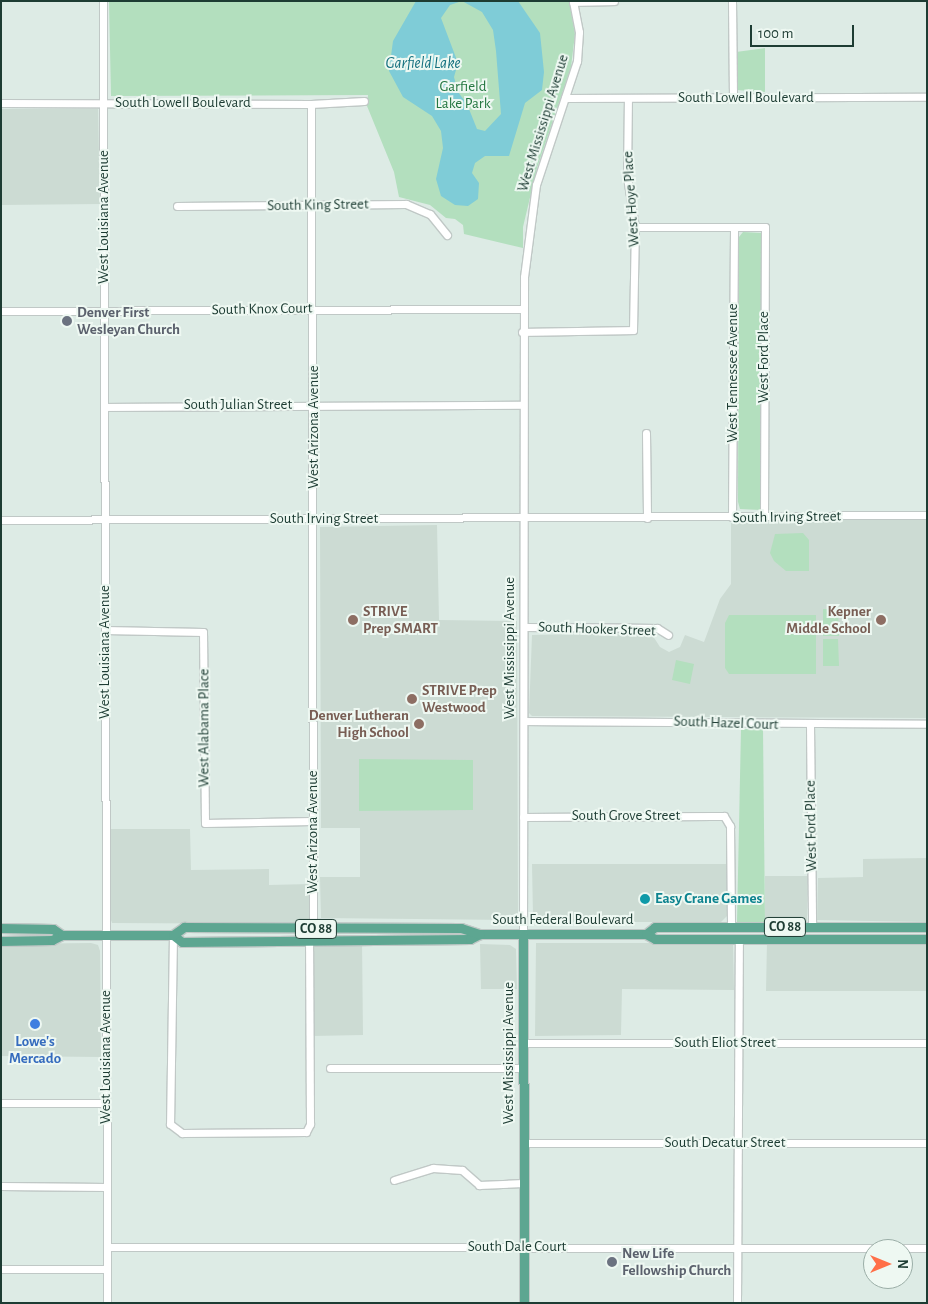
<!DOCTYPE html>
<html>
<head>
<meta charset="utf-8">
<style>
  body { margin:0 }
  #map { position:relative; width:928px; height:1304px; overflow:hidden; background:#ddebe5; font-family:"Alegreya Sans",sans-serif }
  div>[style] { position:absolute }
  .built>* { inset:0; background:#ccdbd3 }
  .green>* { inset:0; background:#b3dfbe }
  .water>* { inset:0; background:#7fccd7 }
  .roads { filter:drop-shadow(1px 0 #c0c8c6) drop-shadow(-1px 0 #c0c8c6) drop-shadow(0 1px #c0c8c6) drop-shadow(0 -1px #c0c8c6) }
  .minor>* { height:7px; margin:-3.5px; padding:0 3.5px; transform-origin:3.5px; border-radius:3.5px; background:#fff }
  .major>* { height:9px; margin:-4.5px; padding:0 4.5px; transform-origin:4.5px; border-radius:4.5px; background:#5da691 }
  .dots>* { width:14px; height:14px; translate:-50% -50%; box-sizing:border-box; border:2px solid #eef8f2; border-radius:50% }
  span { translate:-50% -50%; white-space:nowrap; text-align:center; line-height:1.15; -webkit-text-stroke:4px #eef8f2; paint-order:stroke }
  .shield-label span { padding:1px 4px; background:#eef8f2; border:1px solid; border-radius:4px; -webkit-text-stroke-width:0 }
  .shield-label { font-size:14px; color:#1d3c33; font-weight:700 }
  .park-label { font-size:15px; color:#247741 }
  .street-label { font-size:15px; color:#1d3c33 }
  .worship-label { font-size:15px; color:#5b616d; font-weight:700 }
  .left { translate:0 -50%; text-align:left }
  .education-label { font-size:15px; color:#785e54; font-weight:700 }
  .right { translate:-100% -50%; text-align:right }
  .culture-label { font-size:15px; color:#0d838f; font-weight:700 }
  .shop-label { font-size:15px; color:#366cbe; font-weight:700 }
  .water-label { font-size:16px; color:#126f7e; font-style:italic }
  .frame { position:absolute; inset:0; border:2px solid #1d3c33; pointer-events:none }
  .north { position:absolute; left:863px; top:1239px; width:50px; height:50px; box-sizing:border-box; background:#eef8f2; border:1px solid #9aada6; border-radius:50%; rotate:90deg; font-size:14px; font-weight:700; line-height:20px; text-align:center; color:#1d3c33 }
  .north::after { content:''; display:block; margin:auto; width:18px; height:22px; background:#ff6f48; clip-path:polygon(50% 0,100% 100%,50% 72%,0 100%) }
  .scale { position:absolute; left:750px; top:25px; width:104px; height:22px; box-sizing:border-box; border:2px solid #1d3c33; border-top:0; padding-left:6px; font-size:15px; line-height:18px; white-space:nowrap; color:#1d3c33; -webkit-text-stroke:4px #eef8f2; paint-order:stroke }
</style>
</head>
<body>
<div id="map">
  <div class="built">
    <i style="clip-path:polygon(1px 109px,98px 109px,100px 204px,1px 205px)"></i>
    <i style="clip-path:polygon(927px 519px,927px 718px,532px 716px,529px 713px,532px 635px,651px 633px,660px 647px,669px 652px,680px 647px,685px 635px,704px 642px,720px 599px,731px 584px,731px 521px)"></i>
    <i style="clip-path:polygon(437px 525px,439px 620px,517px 621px,518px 916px,511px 920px,321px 918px,320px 877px,360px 877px,360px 828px,321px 828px,320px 527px)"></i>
    <i style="clip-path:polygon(111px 829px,190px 829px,191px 870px,269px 869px,269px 885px,310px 884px,310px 920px,307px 924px,112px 923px,109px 914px)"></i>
    <i style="clip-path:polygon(927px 858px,927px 922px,817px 920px,818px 878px,863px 877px,863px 859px)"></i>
    <i style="clip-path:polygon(532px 864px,727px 864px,727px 916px,721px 922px,537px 922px,533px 916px)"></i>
    <i style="clip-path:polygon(765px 876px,807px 876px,807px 923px,765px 923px)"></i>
    <i style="clip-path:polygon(362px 941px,363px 1035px,312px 1036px,313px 942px)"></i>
    <i style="clip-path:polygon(927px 941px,927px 991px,766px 991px,767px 942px)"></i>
    <i style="clip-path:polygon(91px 943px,98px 945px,100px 951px,101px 1057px,1px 1056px,1px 944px)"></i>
    <i style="clip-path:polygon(536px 943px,733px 943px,734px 990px,622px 989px,621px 1035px,535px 1036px)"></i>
    <i style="clip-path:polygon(480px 944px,510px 945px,516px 949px,517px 989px,481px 989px)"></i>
  </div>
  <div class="green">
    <i style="clip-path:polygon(109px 1px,569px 1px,575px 34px,571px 67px,537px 168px,523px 227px,523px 248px,464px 234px,463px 225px,455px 219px,446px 218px,430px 205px,399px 197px,394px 172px,367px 106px,368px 95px,111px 96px)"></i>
    <i style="clip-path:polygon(765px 48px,765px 92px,737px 90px,736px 52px)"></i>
    <i style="clip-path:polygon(743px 232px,762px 233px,760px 510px,740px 509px,738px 502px,739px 237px)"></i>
    <i style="clip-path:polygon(803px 533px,809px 540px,809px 571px,786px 571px,774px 561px,770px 553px,775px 534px)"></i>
    <i style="clip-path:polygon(823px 609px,838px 609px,839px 636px,823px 636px)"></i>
    <i style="clip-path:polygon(729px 615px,816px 615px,816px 674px,729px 674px,725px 668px,725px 623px)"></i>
    <i style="clip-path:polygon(823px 639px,838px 639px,839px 666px,823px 666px)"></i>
    <i style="clip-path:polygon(676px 660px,694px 664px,690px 684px,672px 680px)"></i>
    <i style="clip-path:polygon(741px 729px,763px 729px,765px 923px,737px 923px)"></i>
    <i style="clip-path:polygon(359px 759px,473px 760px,473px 810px,359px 811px)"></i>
  </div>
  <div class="water">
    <i style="clip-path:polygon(416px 1px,462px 1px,450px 5px,441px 18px,458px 63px,454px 77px,458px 92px,467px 104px,477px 129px,485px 131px,501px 114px,496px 51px,493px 30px,482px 12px,462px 1px,518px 1px,540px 33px,544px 72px,542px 90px,525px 103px,509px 156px,485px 156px,475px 163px,472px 173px,479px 183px,478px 199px,468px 206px,455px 205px,441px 196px,436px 179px,443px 148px,441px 131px,432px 116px,403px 97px,389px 71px,393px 41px)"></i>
  </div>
  <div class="roads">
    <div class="minor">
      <i style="left:103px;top:1px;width:1302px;rotate:89.82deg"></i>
      <i style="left:732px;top:1px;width:97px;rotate:89.4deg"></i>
      <i style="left:573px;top:2px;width:41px;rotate:-1.4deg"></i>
      <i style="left:565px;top:98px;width:362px;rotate:-0.2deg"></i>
      <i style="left:1px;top:103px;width:310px;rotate:0.2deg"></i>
      <i style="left:311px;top:104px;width:53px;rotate:-3.2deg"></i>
      <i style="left:311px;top:104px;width:825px;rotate:89.86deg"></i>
      <i style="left:177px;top:206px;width:229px;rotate:-0.5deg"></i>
      <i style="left:406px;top:204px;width:26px;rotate:23deg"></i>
      <i style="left:430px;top:214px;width:27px;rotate:51deg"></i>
      <i style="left:635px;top:227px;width:130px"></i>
      <i style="left:765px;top:227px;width:290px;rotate:90.2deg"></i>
      <i style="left:1px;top:311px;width:521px;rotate:-0.22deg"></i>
      <i style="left:522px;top:332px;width:111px;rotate:-1deg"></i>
      <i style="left:633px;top:330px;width:103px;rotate:-88.9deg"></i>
      <i style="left:635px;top:227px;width:51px;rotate:-99.1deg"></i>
      <i style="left:627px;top:177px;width:79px;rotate:-89.3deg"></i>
      <i style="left:104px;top:407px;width:418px;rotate:-0.3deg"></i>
      <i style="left:646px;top:433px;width:85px;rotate:89.3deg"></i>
      <i style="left:732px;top:517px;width:289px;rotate:-89.6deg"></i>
      <i style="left:1px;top:520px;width:926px;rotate:-0.31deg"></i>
      <i style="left:524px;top:627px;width:133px;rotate:0.4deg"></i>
      <i style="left:657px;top:628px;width:13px;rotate:32deg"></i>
      <i style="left:105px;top:630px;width:98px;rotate:1.2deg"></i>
      <i style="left:203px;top:632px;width:191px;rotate:89.4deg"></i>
      <i style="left:205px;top:823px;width:107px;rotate:-1.1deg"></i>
      <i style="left:524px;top:721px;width:403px;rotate:0.4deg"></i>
      <i style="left:810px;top:725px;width:202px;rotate:89.4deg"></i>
      <i style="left:523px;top:817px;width:201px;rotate:-0.3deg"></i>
      <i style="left:724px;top:816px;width:12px;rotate:59deg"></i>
      <i style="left:730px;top:826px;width:101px;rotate:89.4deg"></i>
      <i style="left:173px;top:935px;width:189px;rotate:90.9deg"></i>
      <i style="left:170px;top:1124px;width:15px;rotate:37deg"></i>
      <i style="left:182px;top:1133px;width:124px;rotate:-0.5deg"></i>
      <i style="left:306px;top:1132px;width:9px;rotate:-63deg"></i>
      <i style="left:310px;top:1124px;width:185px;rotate:-90.3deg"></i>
      <i style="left:523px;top:935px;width:658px;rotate:-89.91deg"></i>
      <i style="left:524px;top:277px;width:93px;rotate:-82.6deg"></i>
      <i style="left:536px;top:185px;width:131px;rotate:-71.7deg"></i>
      <i style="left:577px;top:61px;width:29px;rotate:-86deg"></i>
      <i style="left:579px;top:32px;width:32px;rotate:-101deg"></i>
      <i style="left:523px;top:1043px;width:404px"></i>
      <i style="left:330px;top:1068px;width:193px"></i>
      <i style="left:1px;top:1103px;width:105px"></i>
      <i style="left:523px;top:1143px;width:404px"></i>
      <i style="left:394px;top:1180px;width:41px;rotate:-17.1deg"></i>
      <i style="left:433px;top:1168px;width:29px;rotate:4deg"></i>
      <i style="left:462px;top:1170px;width:23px;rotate:41deg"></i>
      <i style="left:479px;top:1185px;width:44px;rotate:-2.6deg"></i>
      <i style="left:1px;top:1186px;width:105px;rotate:0.5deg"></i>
      <i style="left:107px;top:1247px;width:820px;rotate:0.07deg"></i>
      <i style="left:1px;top:1269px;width:105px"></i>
      <i style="left:737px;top:1303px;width:365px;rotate:-89.7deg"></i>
    </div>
    <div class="major">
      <i style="left:1px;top:928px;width:52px;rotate:1.1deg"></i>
      <i style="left:53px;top:929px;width:11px;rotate:34deg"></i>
      <i style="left:646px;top:934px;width:11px;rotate:-38deg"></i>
      <i style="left:655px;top:927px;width:272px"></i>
      <i style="left:173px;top:935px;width:11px;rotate:38deg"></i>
      <i style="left:182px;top:942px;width:288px;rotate:-0.6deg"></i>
      <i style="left:470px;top:939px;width:11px;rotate:-27deg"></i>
      <i style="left:480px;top:934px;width:166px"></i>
      <i style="left:646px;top:934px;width:10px;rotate:29deg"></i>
      <i style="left:655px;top:939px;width:272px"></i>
      <i style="left:523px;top:935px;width:368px;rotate:89.8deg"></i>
      <i style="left:1px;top:941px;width:51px;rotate:-1.1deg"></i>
      <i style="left:52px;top:940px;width:11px;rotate:-27deg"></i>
      <i style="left:62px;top:935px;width:111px"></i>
      <i style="left:173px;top:935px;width:14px;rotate:-36deg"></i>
      <i style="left:184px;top:927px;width:277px;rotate:0.2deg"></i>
      <i style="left:461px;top:928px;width:20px;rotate:18deg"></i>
    </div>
  </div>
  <div class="dots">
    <i style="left:67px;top:321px;background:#6b7280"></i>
    <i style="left:353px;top:620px;background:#8d6e63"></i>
    <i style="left:881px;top:620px;background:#8d6e63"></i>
    <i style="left:412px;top:699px;background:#8d6e63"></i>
    <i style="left:419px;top:724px;background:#8d6e63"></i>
    <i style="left:645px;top:899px;background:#0f9aa8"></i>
    <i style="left:35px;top:1024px;background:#3f7fe0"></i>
    <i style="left:612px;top:1262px;background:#6b7280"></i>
  </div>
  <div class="shield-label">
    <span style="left:785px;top:927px">CO 88</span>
    <span style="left:316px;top:929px">CO 88</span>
  </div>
  <div class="park-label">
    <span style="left:463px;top:95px">Garfield<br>Lake Park</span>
  </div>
  <div class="street-label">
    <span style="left:746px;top:98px">South Lowell Boulevard</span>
    <span style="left:183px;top:103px">South Lowell Boulevard</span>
    <span style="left:543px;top:123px;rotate:-73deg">West Mississippi Avenue</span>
    <span style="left:631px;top:199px;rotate:-94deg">West Hoye Place</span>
    <span style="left:318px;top:205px;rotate:-1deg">South King Street</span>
    <span style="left:104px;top:217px;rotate:-90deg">West Louisiana Avenue</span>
    <span style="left:262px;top:309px;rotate:-1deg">South Knox Court</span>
    <span style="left:764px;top:357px;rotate:-90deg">West Ford Place</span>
    <span style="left:733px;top:373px;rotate:-90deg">West Tennessee Avenue</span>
    <span style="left:238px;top:405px">South Julian Street</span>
    <span style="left:314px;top:427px;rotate:-90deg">West Arizona Avenue</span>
    <span style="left:787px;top:517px;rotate:-1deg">South Irving Street</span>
    <span style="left:324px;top:519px">South Irving Street</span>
    <span style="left:597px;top:629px;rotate:2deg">South Hooker Street</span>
    <span style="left:510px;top:648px;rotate:-90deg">West Mississippi Avenue</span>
    <span style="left:105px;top:652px;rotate:-90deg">West Louisiana Avenue</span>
    <span style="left:726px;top:723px;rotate:2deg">South Hazel Court</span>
    <span style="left:204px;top:728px;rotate:-90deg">West Alabama Place</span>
    <span style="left:626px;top:816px">South Grove Street</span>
    <span style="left:811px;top:826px;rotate:-91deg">West Ford Place</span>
    <span style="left:313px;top:832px;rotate:-90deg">West Arizona Avenue</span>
    <span style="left:563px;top:920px">South Federal Boulevard</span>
    <span style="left:725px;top:1043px">South Eliot Street</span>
    <span style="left:509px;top:1053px;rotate:-90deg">West Mississippi Avenue</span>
    <span style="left:106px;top:1057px;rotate:-90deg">West Louisiana Avenue</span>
    <span style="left:725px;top:1143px">South Decatur Street</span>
    <span style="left:517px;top:1247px">South Dale Court</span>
  </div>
  <div class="worship-label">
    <span class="left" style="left:77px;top:321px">Denver First<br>Wesleyan Church</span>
    <span class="left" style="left:622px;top:1262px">New Life<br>Fellowship Church</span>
  </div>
  <div class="education-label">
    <span class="left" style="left:363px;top:620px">STRIVE<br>Prep SMART</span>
    <span class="right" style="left:871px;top:620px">Kepner<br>Middle School</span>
    <span class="left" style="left:422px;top:699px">STRIVE Prep<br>Westwood</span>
    <span class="right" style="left:409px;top:724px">Denver Lutheran<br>High School</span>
  </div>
  <div class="culture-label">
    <span class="left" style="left:655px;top:899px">Easy Crane Games</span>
  </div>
  <div class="shop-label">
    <span style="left:35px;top:1050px">Lowe's<br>Mercado</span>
  </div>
  <div class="water-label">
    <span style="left:423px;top:63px">Garfield Lake</span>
  </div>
  <div class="frame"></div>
  <div class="north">N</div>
  <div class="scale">100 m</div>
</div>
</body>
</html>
